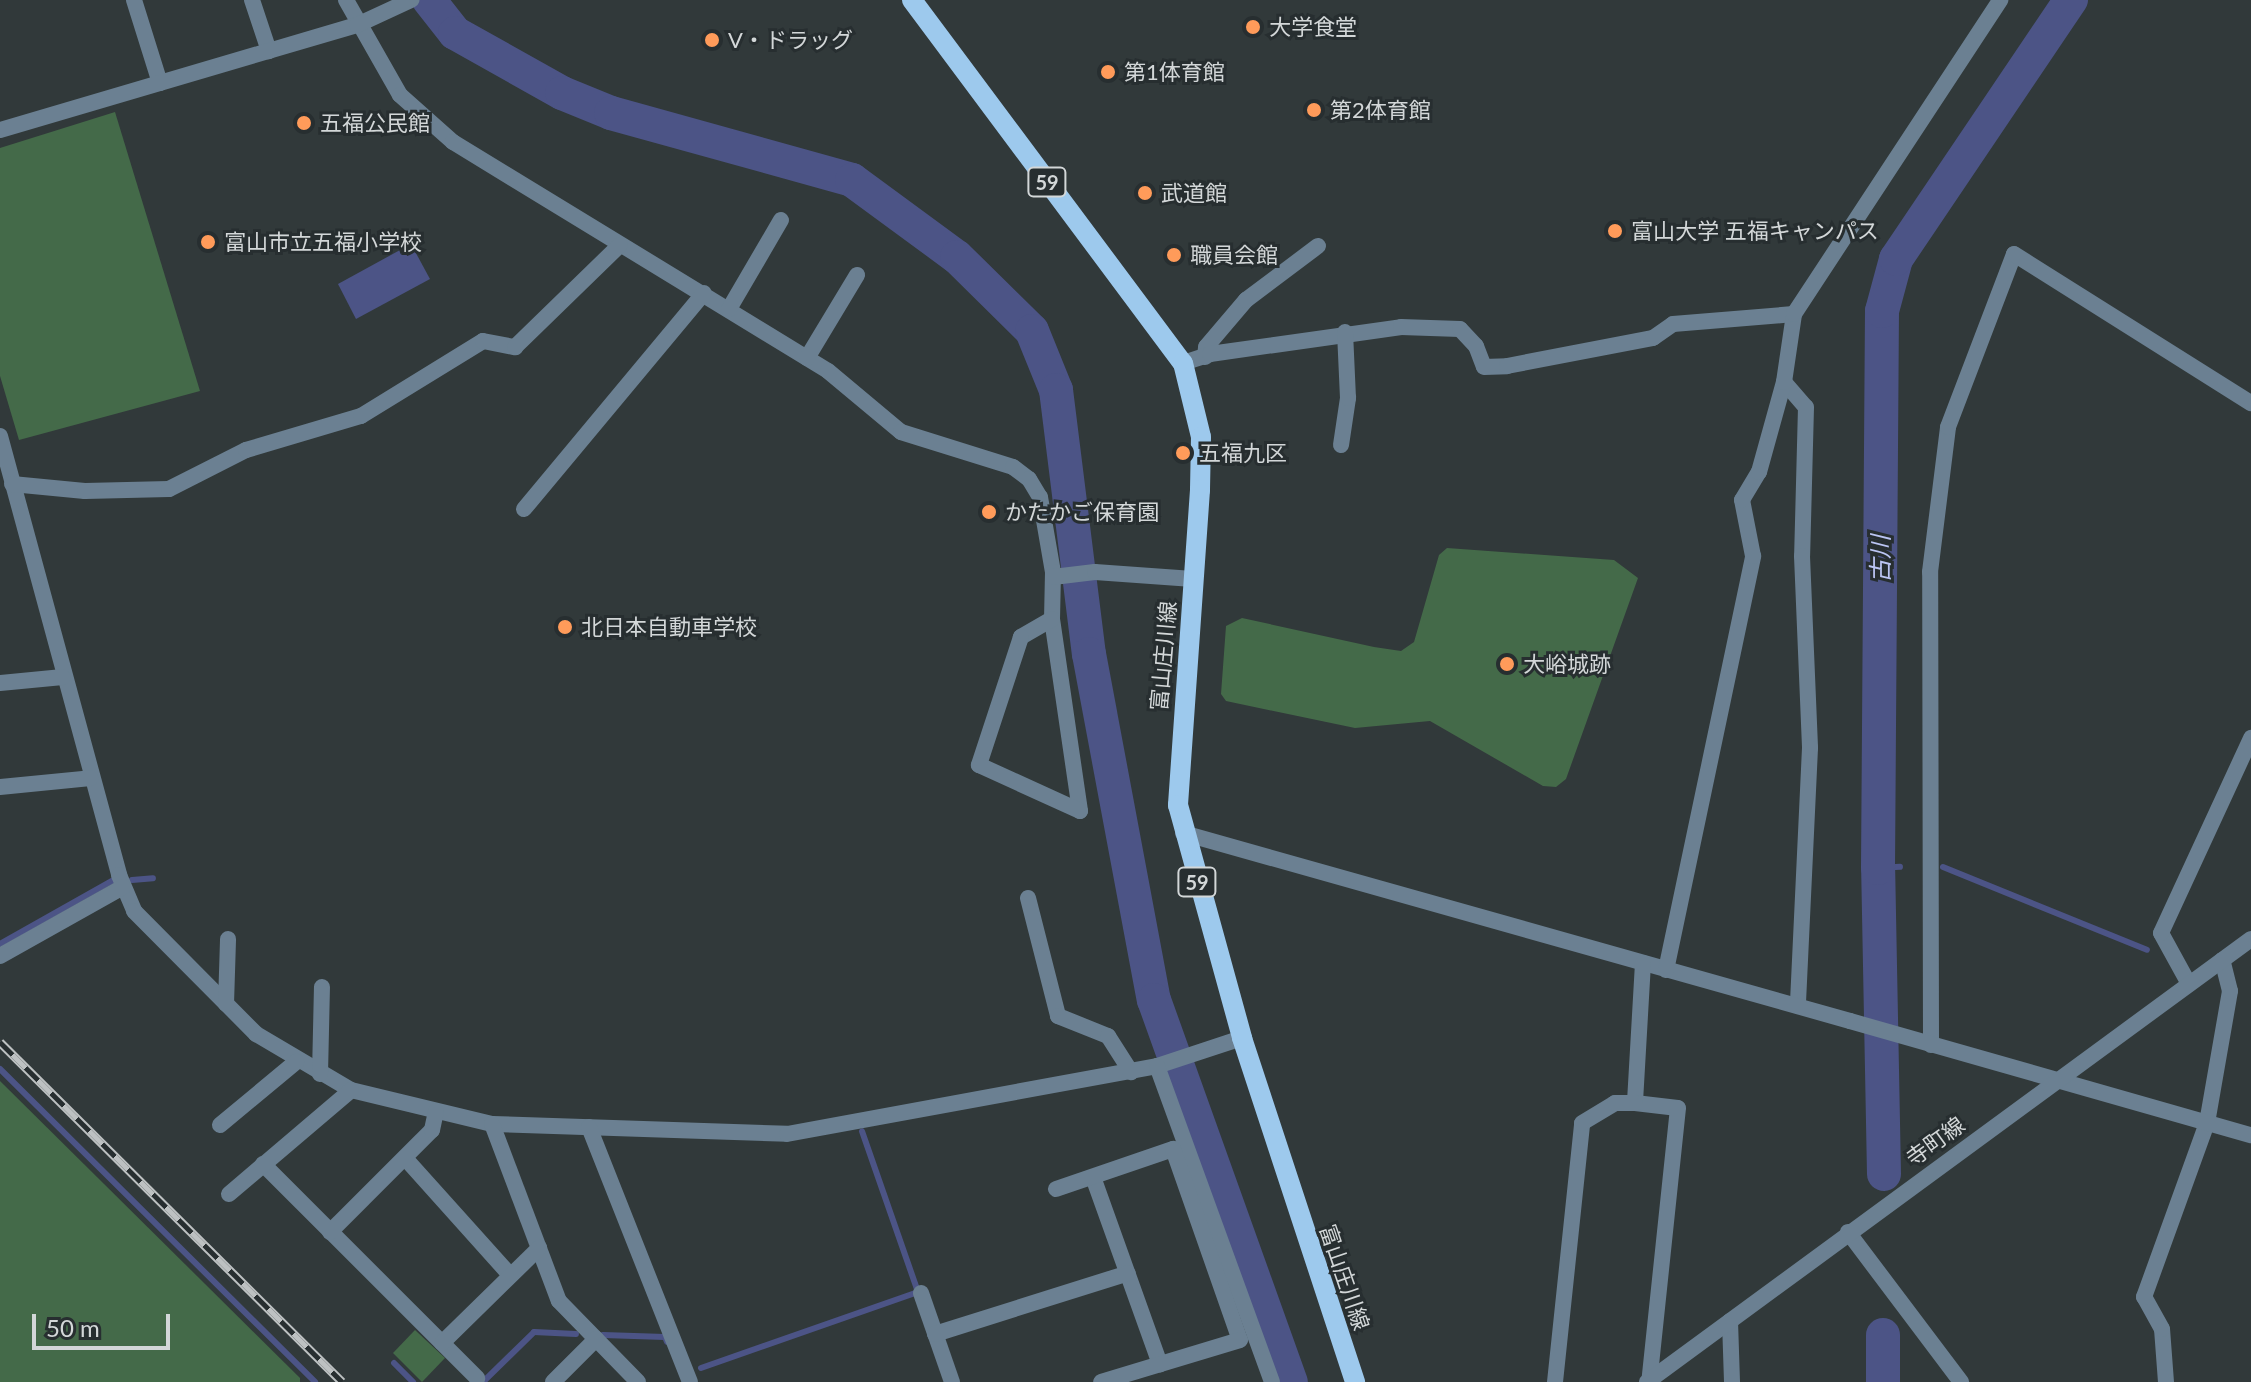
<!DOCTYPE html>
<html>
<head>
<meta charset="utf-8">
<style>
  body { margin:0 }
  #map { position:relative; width:2251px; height:1382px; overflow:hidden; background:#31393a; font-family:Lato,"Noto Sans JP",sans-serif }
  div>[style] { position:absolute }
  .green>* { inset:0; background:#446a49 }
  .water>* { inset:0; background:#4c5486 }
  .stream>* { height:6px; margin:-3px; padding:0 3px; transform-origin:3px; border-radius:3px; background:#4c5486 }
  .river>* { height:34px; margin:-17px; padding:0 17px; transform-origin:17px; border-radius:17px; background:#4c5486 }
  .minor>* { height:16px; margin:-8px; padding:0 8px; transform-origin:8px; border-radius:8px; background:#6b8092 }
  .tertiary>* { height:16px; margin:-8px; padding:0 8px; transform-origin:8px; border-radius:8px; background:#6b8092 }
  .primary>* { height:20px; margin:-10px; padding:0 10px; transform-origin:10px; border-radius:10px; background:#9dc9ed }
  .rail>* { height:9px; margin-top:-4.5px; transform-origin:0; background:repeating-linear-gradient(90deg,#272e30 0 18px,#bdc1c2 0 36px); box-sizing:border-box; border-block:2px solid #bdc1c2 }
  .dots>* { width:22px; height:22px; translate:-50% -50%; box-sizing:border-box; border:4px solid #272e30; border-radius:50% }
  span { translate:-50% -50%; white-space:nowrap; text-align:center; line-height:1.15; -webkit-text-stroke:6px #272e30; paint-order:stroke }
  .shield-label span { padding:2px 6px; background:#272e30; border:2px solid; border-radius:6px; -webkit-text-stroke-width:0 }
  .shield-label { font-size:20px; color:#d3d7d8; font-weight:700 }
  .poi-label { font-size:22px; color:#d3d7d8 }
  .left { translate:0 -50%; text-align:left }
  .street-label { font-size:22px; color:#d3d7d8 }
  .water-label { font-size:24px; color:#bbc5f4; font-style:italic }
  .scale { position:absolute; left:32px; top:1314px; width:138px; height:36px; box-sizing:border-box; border:4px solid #d3d7d8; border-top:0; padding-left:10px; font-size:24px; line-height:28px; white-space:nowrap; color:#d3d7d8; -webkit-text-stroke:6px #272e30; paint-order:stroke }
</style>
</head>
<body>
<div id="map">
  <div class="green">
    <i style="clip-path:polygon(115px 112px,200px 391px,19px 440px,0 376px,0 148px)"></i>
    <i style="clip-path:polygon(1447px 548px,1614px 560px,1638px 578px,1566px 779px,1556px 787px,1543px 786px,1430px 721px,1355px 728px,1226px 701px,1221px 694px,1226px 626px,1242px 618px,1374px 647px,1401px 651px,1414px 642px,1439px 555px)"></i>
    <i style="clip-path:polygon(0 1081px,300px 1378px,300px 1382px,0 1382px)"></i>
    <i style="clip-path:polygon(415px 1330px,445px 1358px,422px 1382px,393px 1353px)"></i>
  </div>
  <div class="water">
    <i style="clip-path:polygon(411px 244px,430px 279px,356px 319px,338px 284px)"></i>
  </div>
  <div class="stream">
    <i style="left:1943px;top:867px;width:220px;rotate:22.1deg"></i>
    <i style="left:1878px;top:868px;width:22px;rotate:-3deg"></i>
    <i style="left:132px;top:880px;width:21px;rotate:-5deg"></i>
    <i style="left:0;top:944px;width:129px;rotate:-29.4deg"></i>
    <i style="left:0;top:1069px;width:444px;rotate:44.8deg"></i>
    <i style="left:603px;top:1335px;width:62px;rotate:1.8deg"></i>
    <i style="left:665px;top:1337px;width:5px;rotate:68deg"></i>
    <i style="left:394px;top:1363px;width:27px;rotate:45deg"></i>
    <i style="left:701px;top:1368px;width:230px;rotate:-19.3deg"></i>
    <i style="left:918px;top:1292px;width:170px;rotate:-109.2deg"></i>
    <i style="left:483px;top:1382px;width:71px;rotate:-44.4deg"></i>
    <i style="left:534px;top:1332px;width:42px;rotate:2.7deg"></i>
  </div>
  <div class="river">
    <i style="left:429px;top:0;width:42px;rotate:51.8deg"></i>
    <i style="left:455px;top:33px;width:123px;rotate:29.3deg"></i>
    <i style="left:562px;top:93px;width:53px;rotate:22.2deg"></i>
    <i style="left:611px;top:113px;width:250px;rotate:15.5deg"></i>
    <i style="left:852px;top:180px;width:130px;rotate:36.3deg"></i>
    <i style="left:957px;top:257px;width:105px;rotate:44.6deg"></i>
    <i style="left:1032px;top:331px;width:64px;rotate:67.9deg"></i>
    <i style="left:1056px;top:390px;width:266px;rotate:82.9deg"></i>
    <i style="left:1089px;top:654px;width:352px;rotate:79.4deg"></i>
    <i style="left:1154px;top:1000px;width:406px;rotate:70.3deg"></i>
    <i style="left:1884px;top:1174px;width:306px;rotate:-91.1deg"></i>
    <i style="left:1878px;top:868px;width:557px;rotate:-89.59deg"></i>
    <i style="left:1882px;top:311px;width:54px;rotate:-74.9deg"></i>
    <i style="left:1896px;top:259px;width:313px;rotate:-56deg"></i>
    <i style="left:1883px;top:1382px;width:47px;rotate:-90deg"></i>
  </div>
  <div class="minor">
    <i style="left:134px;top:0;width:87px;rotate:72.6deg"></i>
    <i style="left:252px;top:0;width:54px;rotate:71.6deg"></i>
    <i style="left:346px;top:0;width:109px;rotate:60.4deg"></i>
    <i style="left:400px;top:95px;width:71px;rotate:41.6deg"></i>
    <i style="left:453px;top:142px;width:439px;rotate:31.4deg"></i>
    <i style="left:828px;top:371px;width:95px;rotate:39.9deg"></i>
    <i style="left:901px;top:432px;width:117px;rotate:17.4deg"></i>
    <i style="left:1013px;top:467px;width:20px;rotate:37deg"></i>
    <i style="left:1029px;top:479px;width:21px;rotate:59deg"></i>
    <i style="left:1040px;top:497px;width:76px;rotate:80.2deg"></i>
    <i style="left:1053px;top:572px;width:47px;rotate:91.2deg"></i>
    <i style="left:1052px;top:619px;width:194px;rotate:81.7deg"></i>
    <i style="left:0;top:130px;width:372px;rotate:-16.4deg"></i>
    <i style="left:357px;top:25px;width:60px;rotate:-24.8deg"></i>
    <i style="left:729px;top:309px;width:103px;rotate:-59.7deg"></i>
    <i style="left:1205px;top:357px;width:10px;rotate:-84deg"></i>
    <i style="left:1206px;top:347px;width:62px;rotate:-49.6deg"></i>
    <i style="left:1246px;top:300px;width:90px;rotate:-36.9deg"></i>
    <i style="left:807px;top:358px;width:97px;rotate:-58.9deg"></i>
    <i style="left:1183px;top:363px;width:28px;rotate:-18deg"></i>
    <i style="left:1210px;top:354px;width:193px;rotate:-8deg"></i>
    <i style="left:1401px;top:327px;width:59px;rotate:1.9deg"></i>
    <i style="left:1460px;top:329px;width:23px;rotate:47deg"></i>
    <i style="left:1476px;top:346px;width:22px;rotate:69deg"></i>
    <i style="left:1484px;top:367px;width:23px;rotate:-2deg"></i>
    <i style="left:1507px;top:366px;width:149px;rotate:-10.9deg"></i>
    <i style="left:1653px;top:338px;width:24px;rotate:-35deg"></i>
    <i style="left:1673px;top:324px;width:121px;rotate:-4.7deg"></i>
    <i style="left:1784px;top:382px;width:33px;rotate:49deg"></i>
    <i style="left:1806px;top:407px;width:149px;rotate:91.5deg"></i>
    <i style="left:1802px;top:556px;width:192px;rotate:87.6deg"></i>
    <i style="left:1810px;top:748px;width:258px;rotate:92.7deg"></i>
    <i style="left:0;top:436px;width:455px;rotate:74.8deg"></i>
    <i style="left:119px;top:875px;width:39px;rotate:67deg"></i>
    <i style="left:134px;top:911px;width:173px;rotate:45.2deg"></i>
    <i style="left:256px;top:1034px;width:110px;rotate:30.5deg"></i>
    <i style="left:351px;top:1090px;width:145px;rotate:13.6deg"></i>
    <i style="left:492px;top:1124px;width:295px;rotate:1.9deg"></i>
    <i style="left:787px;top:1134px;width:376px;rotate:-10.4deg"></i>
    <i style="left:1157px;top:1066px;width:89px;rotate:-18.2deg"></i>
    <i style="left:1341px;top:445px;width:48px;rotate:-81.5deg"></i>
    <i style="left:1348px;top:398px;width:66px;rotate:-92.6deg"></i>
    <i style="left:12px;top:484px;width:73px;rotate:5.5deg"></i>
    <i style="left:85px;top:491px;width:84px;rotate:-1.4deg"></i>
    <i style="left:169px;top:489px;width:86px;rotate:-26.9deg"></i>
    <i style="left:246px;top:450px;width:120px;rotate:-16.5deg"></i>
    <i style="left:361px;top:416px;width:143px;rotate:-31.6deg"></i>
    <i style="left:483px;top:341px;width:33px;rotate:11deg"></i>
    <i style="left:515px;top:347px;width:146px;rotate:-44.2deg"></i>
    <i style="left:524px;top:509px;width:281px;rotate:-50.2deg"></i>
    <i style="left:1053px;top:577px;width:42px;rotate:-6.8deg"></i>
    <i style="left:1095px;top:572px;width:98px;rotate:4.1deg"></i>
    <i style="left:1052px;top:619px;width:36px;rotate:150deg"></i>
    <i style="left:1021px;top:637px;width:135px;rotate:108.2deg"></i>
    <i style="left:979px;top:765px;width:111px;rotate:24.5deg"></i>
    <i style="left:0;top:683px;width:63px;rotate:-5.4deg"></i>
    <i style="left:0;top:787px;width:91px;rotate:-5.6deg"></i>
    <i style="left:1183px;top:833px;width:693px;rotate:15.74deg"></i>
    <i style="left:1028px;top:898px;width:122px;rotate:75.7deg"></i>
    <i style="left:1058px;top:1016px;width:54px;rotate:21.8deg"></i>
    <i style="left:1108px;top:1036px;width:43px;rotate:57.4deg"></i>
    <i style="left:0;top:956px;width:141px;rotate:-29.3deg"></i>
    <i style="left:1643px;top:963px;width:140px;rotate:93.3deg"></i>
    <i style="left:1635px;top:1103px;width:43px;rotate:6.6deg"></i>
    <i style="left:1678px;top:1108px;width:276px;rotate:96deg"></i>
    <i style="left:1666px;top:970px;width:423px;rotate:-78.1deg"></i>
    <i style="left:1753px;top:556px;width:57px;rotate:-101.1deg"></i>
    <i style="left:1742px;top:500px;width:33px;rotate:-59deg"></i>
    <i style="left:1759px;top:472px;width:93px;rotate:-74.5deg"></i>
    <i style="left:1784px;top:382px;width:69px;rotate:-81.6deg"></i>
    <i style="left:1794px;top:314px;width:376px;rotate:-56.7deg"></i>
    <i style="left:2189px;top:984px;width:58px;rotate:-118.8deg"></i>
    <i style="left:2161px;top:933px;width:215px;rotate:-65.2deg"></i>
    <i style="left:226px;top:1004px;width:65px;rotate:-88.2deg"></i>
    <i style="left:1931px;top:1045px;width:473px;rotate:-90.1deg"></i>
    <i style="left:1930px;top:572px;width:146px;rotate:-82.9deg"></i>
    <i style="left:1948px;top:427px;width:185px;rotate:-69.1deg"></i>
    <i style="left:2014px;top:254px;width:280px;rotate:32.2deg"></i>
    <i style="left:1157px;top:1066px;width:336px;rotate:70deg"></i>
    <i style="left:320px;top:1074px;width:87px;rotate:-88.7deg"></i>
    <i style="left:492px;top:1124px;width:189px;rotate:69.3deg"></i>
    <i style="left:559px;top:1301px;width:113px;rotate:45.7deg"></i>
    <i style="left:220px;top:1125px;width:99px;rotate:-39.7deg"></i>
    <i style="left:589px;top:1127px;width:274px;rotate:68.4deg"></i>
    <i style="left:405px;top:1158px;width:157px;rotate:48.1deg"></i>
    <i style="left:263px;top:1164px;width:303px;rotate:45deg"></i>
    <i style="left:1093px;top:1177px;width:199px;rotate:70.3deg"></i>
    <i style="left:1056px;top:1189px;width:124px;rotate:-18.9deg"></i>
    <i style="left:1173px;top:1149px;width:202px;rotate:70.7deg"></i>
    <i style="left:1240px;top:1340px;width:145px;rotate:163.2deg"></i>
    <i style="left:229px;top:1194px;width:160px;rotate:-40.4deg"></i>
    <i style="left:330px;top:1232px;width:144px;rotate:-45deg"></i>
    <i style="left:432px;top:1130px;width:19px;rotate:-78deg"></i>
    <i style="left:921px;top:1293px;width:94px;rotate:70.8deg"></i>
    <i style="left:1730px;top:1321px;width:61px;rotate:88.1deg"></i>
    <i style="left:935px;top:1334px;width:202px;rotate:-17.5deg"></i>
    <i style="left:442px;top:1343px;width:136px;rotate:-44.4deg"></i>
    <i style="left:553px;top:1382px;width:61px;rotate:-45deg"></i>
    <i style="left:1555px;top:1382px;width:260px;rotate:-84deg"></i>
    <i style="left:1582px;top:1123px;width:39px;rotate:-31deg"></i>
    <i style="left:1615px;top:1103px;width:20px"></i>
    <i style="left:2166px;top:1382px;width:53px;rotate:-94.3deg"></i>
    <i style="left:2162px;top:1329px;width:37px;rotate:-119deg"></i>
    <i style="left:2144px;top:1297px;width:185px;rotate:-70.1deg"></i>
    <i style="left:2207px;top:1123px;width:134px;rotate:-80.1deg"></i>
    <i style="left:2230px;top:991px;width:32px;rotate:-104deg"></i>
  </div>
  <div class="tertiary">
    <i style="left:1850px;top:1021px;width:417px;rotate:15.9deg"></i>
    <i style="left:1848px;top:1232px;width:188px;rotate:53deg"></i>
    <i style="left:1647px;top:1382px;width:749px;rotate:-36.26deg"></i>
  </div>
  <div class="primary">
    <i style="left:912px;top:0;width:453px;rotate:53.3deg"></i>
    <i style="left:1183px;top:363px;width:76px;rotate:76.3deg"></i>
    <i style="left:1201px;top:437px;width:53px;rotate:91.1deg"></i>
    <i style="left:1200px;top:490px;width:316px;rotate:94deg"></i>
    <i style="left:1178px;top:805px;width:242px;rotate:74.6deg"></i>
    <i style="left:1242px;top:1038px;width:362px;rotate:71.8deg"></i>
  </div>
  <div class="rail">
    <i style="left:0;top:1042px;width:482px;rotate:44.8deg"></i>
  </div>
  <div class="dots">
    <i style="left:1253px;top:27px;background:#ff9b5a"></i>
    <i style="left:712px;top:40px;background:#ff9b5a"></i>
    <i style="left:1108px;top:72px;background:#ff9b5a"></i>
    <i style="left:1314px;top:110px;background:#ff9b5a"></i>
    <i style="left:304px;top:123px;background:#ff9b5a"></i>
    <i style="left:1145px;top:193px;background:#ff9b5a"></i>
    <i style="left:1615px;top:231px;background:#ff9b5a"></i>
    <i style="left:208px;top:242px;background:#ff9b5a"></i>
    <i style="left:1174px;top:255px;background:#ff9b5a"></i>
    <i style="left:1183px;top:453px;background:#ff9b5a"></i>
    <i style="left:989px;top:512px;background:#ff9b5a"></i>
    <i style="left:565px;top:627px;background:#ff9b5a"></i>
    <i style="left:1507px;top:664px;background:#ff9b5a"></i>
  </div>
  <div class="shield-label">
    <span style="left:1047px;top:182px">59</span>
    <span style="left:1197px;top:882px">59</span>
  </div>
  <div class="poi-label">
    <span class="left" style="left:1269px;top:27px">大学食堂</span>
    <span class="left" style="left:728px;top:40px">V・ドラッグ</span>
    <span class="left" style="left:1124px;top:72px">第1体育館</span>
    <span class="left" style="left:1330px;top:110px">第2体育館</span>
    <span class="left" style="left:320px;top:123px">五福公民館</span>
    <span class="left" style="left:1161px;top:193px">武道館</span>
    <span class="left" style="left:1631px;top:231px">富山大学 五福キャンパス</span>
    <span class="left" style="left:224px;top:242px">富山市立五福小学校</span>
    <span class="left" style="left:1190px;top:255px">職員会館</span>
    <span class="left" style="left:1199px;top:453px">五福九区</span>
    <span class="left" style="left:1005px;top:512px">かたかご保育園</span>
    <span class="left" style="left:581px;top:627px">北日本自動車学校</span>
    <span class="left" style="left:1523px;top:664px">大峪城跡</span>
  </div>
  <div class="street-label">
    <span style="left:1163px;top:656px;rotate:-85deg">富山庄川線</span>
    <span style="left:1935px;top:1141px;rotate:-36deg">寺町線</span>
    <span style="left:1345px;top:1277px;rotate:71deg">富山庄川線</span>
  </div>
  <div class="water-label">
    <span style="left:1880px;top:559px;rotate:-90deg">古川</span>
  </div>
  <div class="scale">50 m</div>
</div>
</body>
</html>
